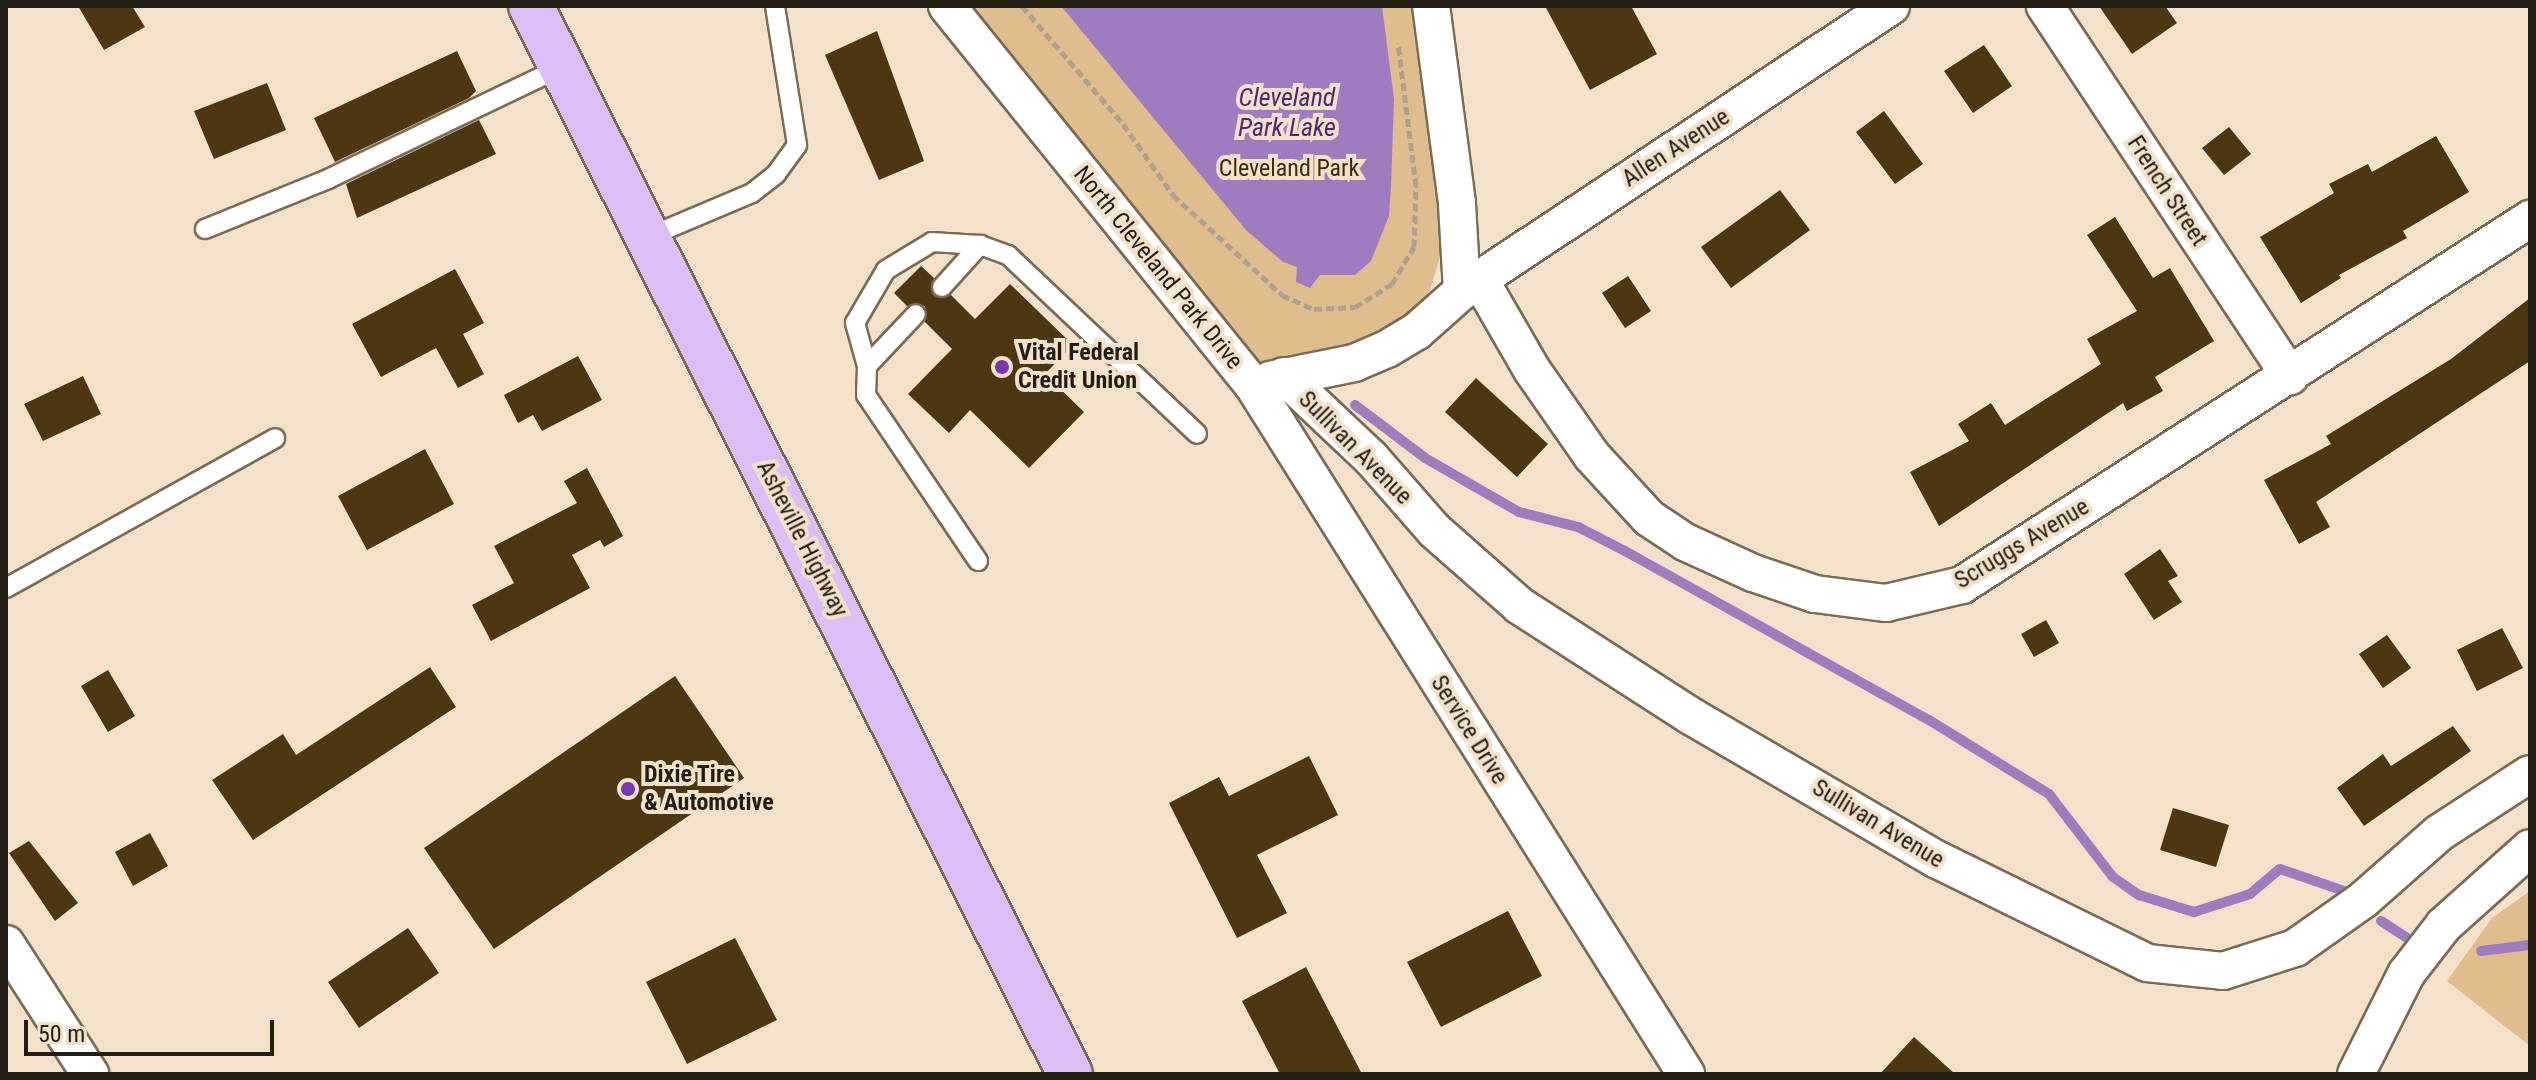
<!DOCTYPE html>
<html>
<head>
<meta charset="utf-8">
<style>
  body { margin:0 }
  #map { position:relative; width:2536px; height:1080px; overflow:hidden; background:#f3e1c9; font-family:"Roboto Condensed",sans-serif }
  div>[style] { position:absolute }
  .green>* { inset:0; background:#dfbd8d }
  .water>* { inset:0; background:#9e7dbe }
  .stream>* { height:10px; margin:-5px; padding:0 5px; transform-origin:5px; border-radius:5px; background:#9e7dbe }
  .building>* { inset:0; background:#4d3612 }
  .path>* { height:5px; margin-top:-2.5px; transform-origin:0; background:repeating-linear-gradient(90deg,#aea08d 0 8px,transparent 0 12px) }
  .roads { filter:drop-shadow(2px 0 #7a6b55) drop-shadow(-2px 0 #7a6b55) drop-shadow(0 2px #7a6b55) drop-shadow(0 -2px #7a6b55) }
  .lane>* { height:18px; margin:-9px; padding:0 9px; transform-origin:9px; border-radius:9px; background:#fff }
  .street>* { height:36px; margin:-18px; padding:0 18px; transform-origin:18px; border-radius:18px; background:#fff }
  .primary>* { height:44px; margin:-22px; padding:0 22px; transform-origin:22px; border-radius:22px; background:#dabef5 }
  .dots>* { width:22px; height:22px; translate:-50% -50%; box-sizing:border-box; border:4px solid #f3e1c9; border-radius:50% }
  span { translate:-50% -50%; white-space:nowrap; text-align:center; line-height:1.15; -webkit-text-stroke:8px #f3e1c9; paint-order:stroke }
  .street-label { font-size:24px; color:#231d14 }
  .park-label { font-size:24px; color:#3d2a0b }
  .poi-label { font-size:24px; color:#231d14; font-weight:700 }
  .left { translate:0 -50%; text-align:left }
  .water-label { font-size:26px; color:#532775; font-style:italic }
  .frame { position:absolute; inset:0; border:8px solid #231d14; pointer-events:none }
  .scale { position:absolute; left:24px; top:1020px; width:250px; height:36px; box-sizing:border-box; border:4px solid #231d14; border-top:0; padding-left:10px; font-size:24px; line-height:28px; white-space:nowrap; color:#231d14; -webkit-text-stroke:6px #f3e1c9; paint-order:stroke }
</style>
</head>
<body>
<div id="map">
  <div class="green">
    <i style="clip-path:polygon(948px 6px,1435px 6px,1457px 203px,1417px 331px,1244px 374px)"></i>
    <i style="clip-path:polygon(2530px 891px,2530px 1046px,2447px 981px,2492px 918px)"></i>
  </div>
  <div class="water">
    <i style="clip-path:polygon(1061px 6px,1382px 6px,1394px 99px,1391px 186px,1389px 216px,1371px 261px,1355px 275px,1320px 275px,1310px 288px,1296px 282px,1297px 267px,1283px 262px,1246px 230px)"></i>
  </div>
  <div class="stream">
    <i style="left:1355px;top:405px;width:88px;rotate:37.1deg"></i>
    <i style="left:1425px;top:458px;width:108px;rotate:29.9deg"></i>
    <i style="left:1519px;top:512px;width:61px;rotate:14.3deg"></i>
    <i style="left:1578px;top:527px;width:53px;rotate:27.1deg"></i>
    <i style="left:1625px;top:551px;width:348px;rotate:29.1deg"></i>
    <i style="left:1929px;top:720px;width:141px;rotate:31.7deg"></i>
    <i style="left:2049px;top:794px;width:105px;rotate:52.4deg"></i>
    <i style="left:2113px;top:877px;width:32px;rotate:35deg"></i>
    <i style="left:2139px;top:895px;width:58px;rotate:17.2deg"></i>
    <i style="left:2194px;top:912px;width:59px;rotate:-17.8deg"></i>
    <i style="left:2250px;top:894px;width:39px;rotate:-40deg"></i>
    <i style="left:2280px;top:869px;width:77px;rotate:18.9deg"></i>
    <i style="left:2381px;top:921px;width:37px;rotate:33deg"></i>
    <i style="left:2481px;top:951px;width:49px;rotate:-7deg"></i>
  </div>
  <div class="building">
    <i style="clip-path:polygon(78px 6px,132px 6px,145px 27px,104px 50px)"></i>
    <i style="clip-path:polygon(1545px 6px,1631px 6px,1657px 54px,1590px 90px)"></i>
    <i style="clip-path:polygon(2099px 6px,2165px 6px,2177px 23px,2132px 54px)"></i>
    <i style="clip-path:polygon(877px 31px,924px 161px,879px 180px,825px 55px)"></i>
    <i style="clip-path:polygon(1984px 45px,2012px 86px,1973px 113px,1944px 71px)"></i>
    <i style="clip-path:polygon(457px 51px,476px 91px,469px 98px,335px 162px,314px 118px)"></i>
    <i style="clip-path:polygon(267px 83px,286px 130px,214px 159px,194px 111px)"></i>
    <i style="clip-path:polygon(1884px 111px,1923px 164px,1895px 184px,1856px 132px)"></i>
    <i style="clip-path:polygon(479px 120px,496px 154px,357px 218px,346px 184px)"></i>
    <i style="clip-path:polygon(2229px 127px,2251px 154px,2224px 175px,2202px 148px)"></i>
    <i style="clip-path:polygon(2436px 136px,2469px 192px,2403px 231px,2407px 238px,2339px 275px,2341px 278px,2301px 303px,2260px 237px,2334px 193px,2329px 184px,2368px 164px,2372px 172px)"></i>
    <i style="clip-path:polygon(1780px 190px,1810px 230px,1731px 288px,1701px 247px)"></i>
    <i style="clip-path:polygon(2115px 217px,2153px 278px,2170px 268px,2214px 341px,2155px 377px,2163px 391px,2127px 411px,2123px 403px,1939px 526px,1910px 472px,1969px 441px,1958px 424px,1991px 403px,2005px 425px,2101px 364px,2087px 339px,2137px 311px,2087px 235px)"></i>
    <i style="clip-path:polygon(921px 266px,934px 278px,933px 295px,951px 295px,975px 319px,1010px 284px,1073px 345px,1045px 374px,1084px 412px,1029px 468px,970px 410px,949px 433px,908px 394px,952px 349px,925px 322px,925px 306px,907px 306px,894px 293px)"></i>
    <i style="clip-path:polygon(455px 269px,484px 323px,463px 334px,484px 374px,458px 388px,436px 348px,381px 377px,352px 324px)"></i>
    <i style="clip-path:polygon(1628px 276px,1651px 311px,1625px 328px,1602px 293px)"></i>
    <i style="clip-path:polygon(2530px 298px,2530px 361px,2316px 502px,2330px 527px,2299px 544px,2264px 480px,2331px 444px,2326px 436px,2451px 359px)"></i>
    <i style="clip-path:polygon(578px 356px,602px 400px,542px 431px,533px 415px,518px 423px,504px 395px)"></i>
    <i style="clip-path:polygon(83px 376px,101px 414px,43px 441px,24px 404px)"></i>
    <i style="clip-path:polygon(1476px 378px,1548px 444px,1517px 477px,1445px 412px)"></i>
    <i style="clip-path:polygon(425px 449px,454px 504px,367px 550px,338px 496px)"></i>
    <i style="clip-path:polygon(587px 468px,623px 536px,604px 547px,600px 540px,572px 555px,590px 588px,491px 641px,472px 605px,514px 583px,494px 546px,577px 503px,564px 481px)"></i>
    <i style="clip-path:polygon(2160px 549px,2178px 576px,2168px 581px,2182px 602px,2154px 620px,2124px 574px)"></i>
    <i style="clip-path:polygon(2046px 620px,2059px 643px,2034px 657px,2021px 634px)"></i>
    <i style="clip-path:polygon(2502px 628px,2523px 668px,2477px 691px,2457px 650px)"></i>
    <i style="clip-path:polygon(2387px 635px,2411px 668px,2383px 688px,2359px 654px)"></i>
    <i style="clip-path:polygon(430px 667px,456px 707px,253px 840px,212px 780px,283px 734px,296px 755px)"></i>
    <i style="clip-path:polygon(108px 670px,135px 716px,108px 732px,81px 686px)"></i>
    <i style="clip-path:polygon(675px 676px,744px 778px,494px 949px,424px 848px)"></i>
    <i style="clip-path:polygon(2453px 726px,2471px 751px,2364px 826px,2337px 788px,2383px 754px,2391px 766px)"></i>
    <i style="clip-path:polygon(1309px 756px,1338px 815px,1257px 855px,1287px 913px,1237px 938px,1169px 803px,1219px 777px,1229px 796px)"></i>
    <i style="clip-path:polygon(2173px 808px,2229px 825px,2216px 867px,2160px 850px)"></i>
    <i style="clip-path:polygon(150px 833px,168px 866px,133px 886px,115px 852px)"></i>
    <i style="clip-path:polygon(29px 841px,78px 903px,55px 921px,9px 853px)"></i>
    <i style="clip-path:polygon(1508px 911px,1542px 976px,1441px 1027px,1407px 962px)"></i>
    <i style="clip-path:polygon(408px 928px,439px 973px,359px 1028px,328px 982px)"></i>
    <i style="clip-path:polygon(735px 938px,777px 1020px,687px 1064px,646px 982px)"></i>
    <i style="clip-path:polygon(1306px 967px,1362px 1074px,1280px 1074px,1242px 1001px)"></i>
    <i style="clip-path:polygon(1914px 1037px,1955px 1074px,1880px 1074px)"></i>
  </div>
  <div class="path">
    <i style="left:1022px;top:6px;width:155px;rotate:49.4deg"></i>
    <i style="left:1123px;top:124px;width:87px;rotate:54.8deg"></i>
    <i style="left:1173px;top:195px;width:148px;rotate:42.5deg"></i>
    <i style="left:1282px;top:295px;width:35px;rotate:24deg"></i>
    <i style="left:1314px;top:309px;width:41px;rotate:-2.8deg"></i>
    <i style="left:1355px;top:307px;width:44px;rotate:-31.9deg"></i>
    <i style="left:1392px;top:284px;width:43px;rotate:-59.3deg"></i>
    <i style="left:1414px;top:247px;width:61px;rotate:-88.1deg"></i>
    <i style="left:1416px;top:186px;width:144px;rotate:-97.2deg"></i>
  </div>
  <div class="roads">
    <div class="lane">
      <i style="left:205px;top:229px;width:133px;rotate:-22.1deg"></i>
      <i style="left:328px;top:179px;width:259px;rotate:-25.6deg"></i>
      <i style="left:648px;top:237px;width:113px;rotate:-22.9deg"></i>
      <i style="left:752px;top:193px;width:31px;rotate:-38deg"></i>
      <i style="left:776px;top:174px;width:36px;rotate:-54deg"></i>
      <i style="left:797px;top:145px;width:141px;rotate:-99deg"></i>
      <i style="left:942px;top:287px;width:57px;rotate:-47.9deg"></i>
      <i style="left:867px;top:366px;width:71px;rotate:-46.7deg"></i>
      <i style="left:978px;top:561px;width:200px;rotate:-124deg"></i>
      <i style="left:866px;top:395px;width:29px;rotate:-88deg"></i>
      <i style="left:867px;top:366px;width:45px;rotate:-105.6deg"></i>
      <i style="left:855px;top:323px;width:61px;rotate:-59.7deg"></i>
      <i style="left:886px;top:270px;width:54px;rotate:-31.3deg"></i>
      <i style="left:932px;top:242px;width:48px;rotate:3.6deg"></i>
      <i style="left:980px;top:245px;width:30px;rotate:20deg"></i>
      <i style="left:1008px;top:255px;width:260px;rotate:43.4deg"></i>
      <i style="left:6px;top:588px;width:308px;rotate:-29.1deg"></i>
    </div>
    <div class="street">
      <i style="left:947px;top:6px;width:487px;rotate:51.1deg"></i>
      <i style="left:1253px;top:385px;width:814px;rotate:57.85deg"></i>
      <i style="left:2045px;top:6px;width:444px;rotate:56.5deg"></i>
      <i style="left:1480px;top:280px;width:104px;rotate:60deg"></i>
      <i style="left:1532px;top:370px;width:105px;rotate:55.1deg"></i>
      <i style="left:1592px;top:456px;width:84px;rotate:47.4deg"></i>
      <i style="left:1649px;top:518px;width:43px;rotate:33.7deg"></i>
      <i style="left:1685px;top:542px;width:75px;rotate:24.5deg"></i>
      <i style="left:1753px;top:573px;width:65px;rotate:18.7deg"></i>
      <i style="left:1815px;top:594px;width:72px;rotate:7.2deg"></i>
      <i style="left:1886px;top:603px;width:78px;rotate:-13.3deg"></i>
      <i style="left:1962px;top:585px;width:676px;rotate:-32.8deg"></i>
      <i style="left:1462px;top:291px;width:515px;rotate:-33.6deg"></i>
      <i style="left:1284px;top:376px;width:120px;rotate:43.3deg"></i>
      <i style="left:1371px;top:458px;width:97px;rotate:48.8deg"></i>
      <i style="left:1435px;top:531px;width:113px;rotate:41.4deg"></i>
      <i style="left:1520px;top:606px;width:203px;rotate:32.8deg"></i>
      <i style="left:1691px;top:716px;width:284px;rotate:30.3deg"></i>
      <i style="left:1936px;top:859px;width:235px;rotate:26.2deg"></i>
      <i style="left:2147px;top:963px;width:76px;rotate:6deg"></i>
      <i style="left:2223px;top:971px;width:76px;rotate:-17.7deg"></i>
      <i style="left:2295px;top:948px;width:83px;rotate:-35.2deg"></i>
      <i style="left:2363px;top:900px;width:101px;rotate:-41.4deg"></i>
      <i style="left:2439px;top:833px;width:108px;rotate:-33deg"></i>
      <i style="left:1270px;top:380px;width:86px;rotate:-11.4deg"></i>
      <i style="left:1354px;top:363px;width:36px;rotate:-23deg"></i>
      <i style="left:1387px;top:349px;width:35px;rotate:-31deg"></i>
      <i style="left:1417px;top:331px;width:60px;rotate:-41.6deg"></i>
      <i style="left:1462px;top:291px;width:88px;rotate:-93.3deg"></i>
      <i style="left:1457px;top:203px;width:199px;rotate:-97.5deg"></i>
      <i style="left:6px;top:944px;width:155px;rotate:57.1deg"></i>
      <i style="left:2356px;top:1074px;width:112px;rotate:-63.4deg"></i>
      <i style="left:2406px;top:974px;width:62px;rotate:-52.2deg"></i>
      <i style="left:2444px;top:925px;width:115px;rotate:-41.8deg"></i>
    </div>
    <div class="primary">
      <i style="left:531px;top:6px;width:1196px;rotate:63.22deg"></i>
    </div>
  </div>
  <div class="dots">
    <i style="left:1002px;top:367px;background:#7a38ad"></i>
    <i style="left:628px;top:789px;background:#7a38ad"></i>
  </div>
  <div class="street-label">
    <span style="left:1676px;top:148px;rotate:-33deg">Allen Avenue</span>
    <span style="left:2167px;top:191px;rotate:57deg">French Street</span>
    <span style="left:1158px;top:268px;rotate:51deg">North Cleveland Park Drive</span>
    <span style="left:1355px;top:448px;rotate:45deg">Sullivan Avenue</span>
    <span style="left:802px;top:539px;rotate:63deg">Asheville Highway</span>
    <span style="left:2022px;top:544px;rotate:-31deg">Scruggs Avenue</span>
    <span style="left:1469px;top:730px;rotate:58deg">Service Drive</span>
    <span style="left:1878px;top:824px;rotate:31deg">Sullivan Avenue</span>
  </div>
  <div class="park-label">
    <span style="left:1289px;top:169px">Cleveland Park</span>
  </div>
  <div class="poi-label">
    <span class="left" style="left:1018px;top:367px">Vital Federal<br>Credit Union</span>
    <span class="left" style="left:644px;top:789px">Dixie Tire<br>&amp; Automotive</span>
  </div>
  <div class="water-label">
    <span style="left:1287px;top:113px">Cleveland<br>Park Lake</span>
  </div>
  <div class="frame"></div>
  <div class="scale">50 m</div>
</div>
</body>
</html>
